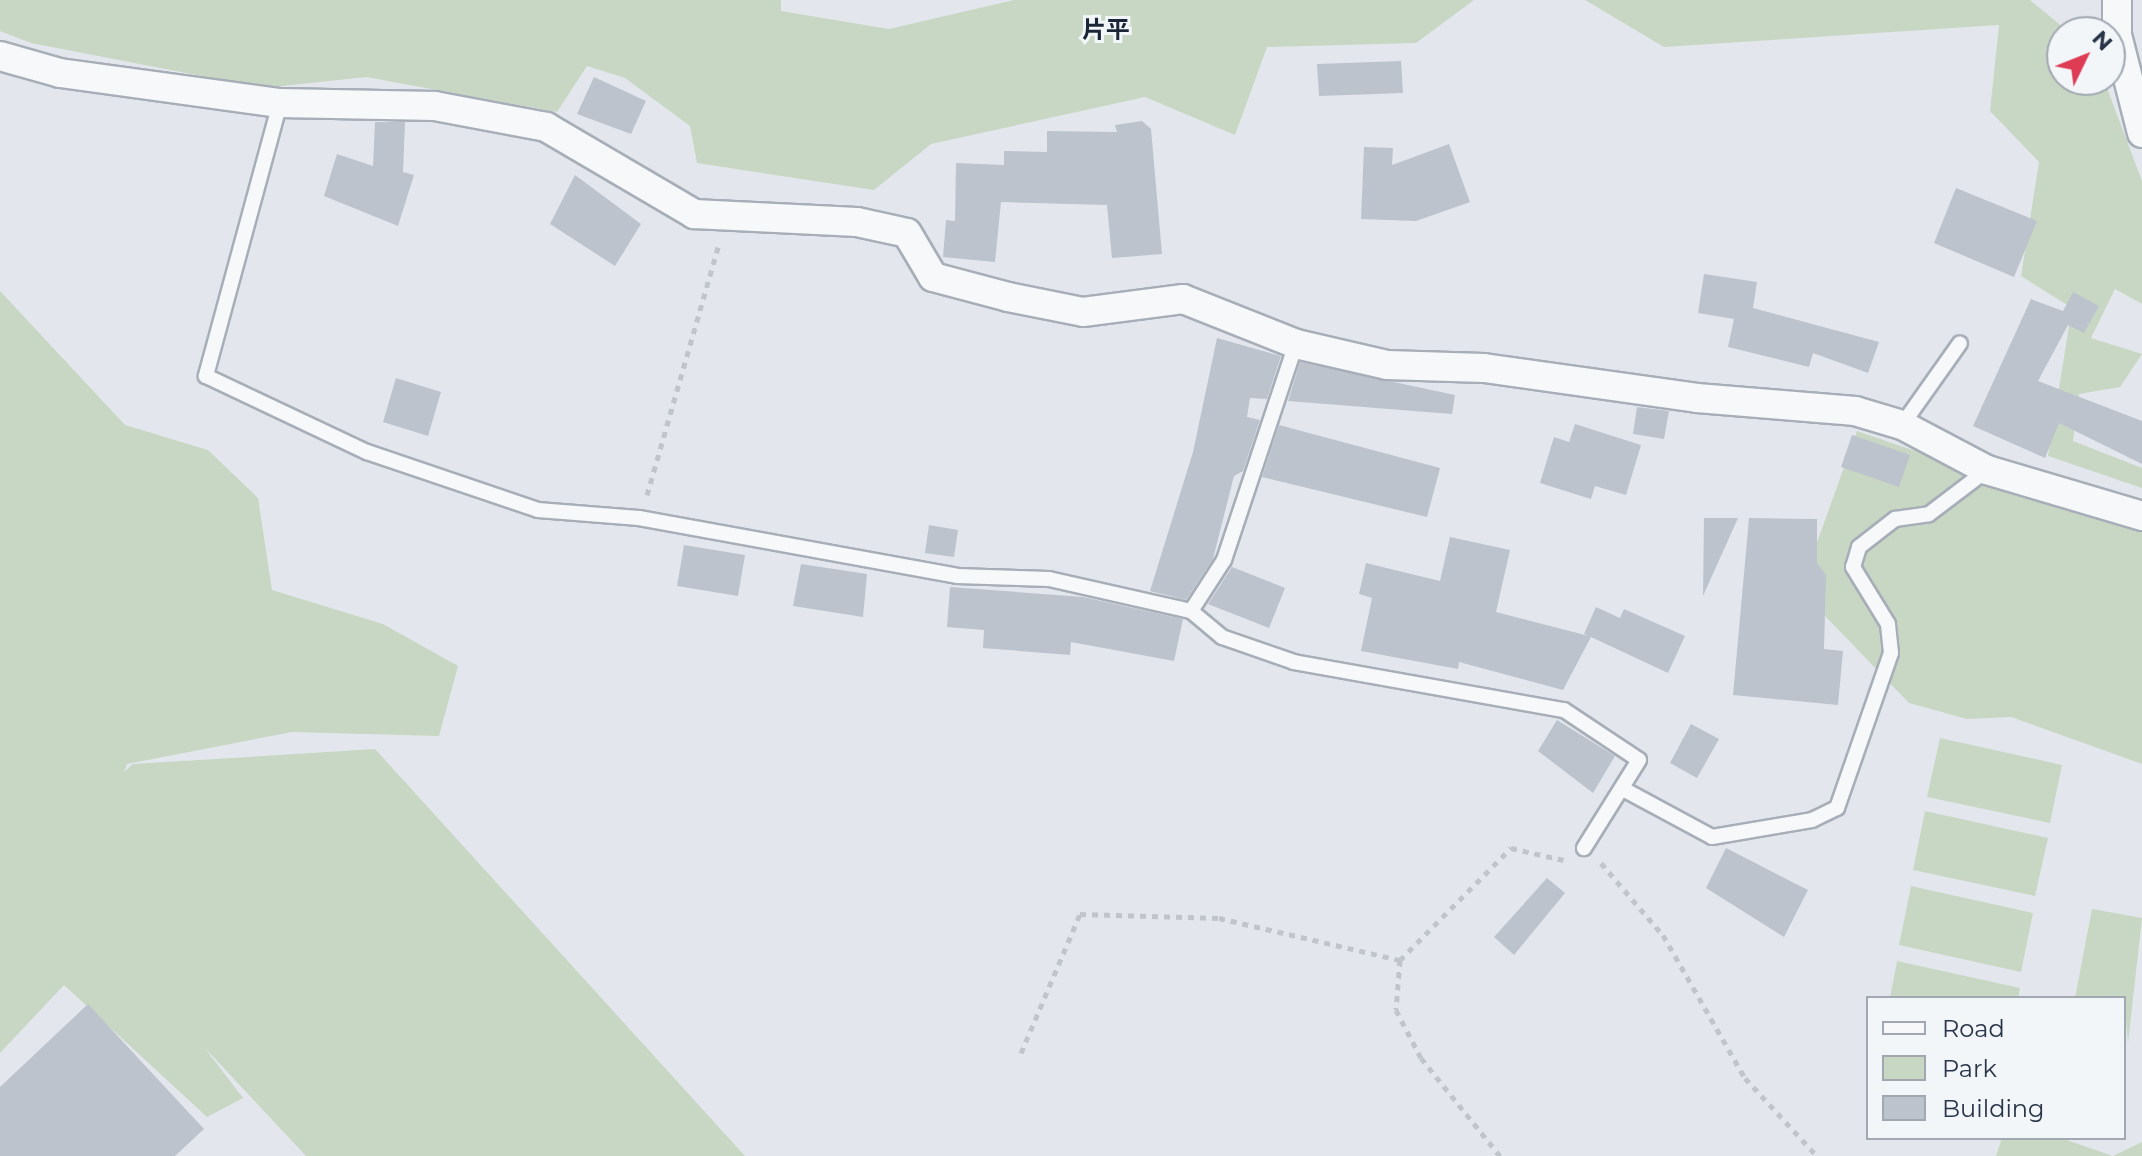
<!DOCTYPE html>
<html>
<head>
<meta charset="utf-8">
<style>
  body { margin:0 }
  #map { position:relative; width:2142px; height:1156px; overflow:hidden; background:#e3e7ed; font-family:Montserrat,"Noto Sans JP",sans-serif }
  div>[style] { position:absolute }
  .green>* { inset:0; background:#c8d7c3 }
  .building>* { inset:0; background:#bcc3cd }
  .path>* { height:5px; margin-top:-2.5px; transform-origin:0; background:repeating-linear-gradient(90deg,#c0c5cb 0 6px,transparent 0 12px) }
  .roads { filter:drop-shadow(2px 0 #a7aeb8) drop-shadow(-2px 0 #a7aeb8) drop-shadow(0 2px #a7aeb8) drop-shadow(0 -2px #a7aeb8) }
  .service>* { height:14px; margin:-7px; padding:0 7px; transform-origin:7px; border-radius:7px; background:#f6f8fa }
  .minor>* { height:28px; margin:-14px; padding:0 14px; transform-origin:14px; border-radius:14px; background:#f6f8fa }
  span { translate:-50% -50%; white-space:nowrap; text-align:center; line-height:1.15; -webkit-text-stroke:6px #f3f6f9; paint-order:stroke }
  .neighbourhood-label { font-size:24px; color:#1a2538; font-weight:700 }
  .legend { position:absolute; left:1866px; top:996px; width:260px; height:144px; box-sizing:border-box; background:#f3f6f9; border:2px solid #a2a8b2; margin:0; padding:10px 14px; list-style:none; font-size:24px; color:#283447 }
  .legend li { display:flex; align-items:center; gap:16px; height:40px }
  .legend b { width:40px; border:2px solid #a2a8b2 }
  .north { position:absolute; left:2046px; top:16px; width:80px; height:80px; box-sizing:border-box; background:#f3f6f9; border:2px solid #a2a8b2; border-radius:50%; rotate:47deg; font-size:22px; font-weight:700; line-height:32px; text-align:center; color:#283447 }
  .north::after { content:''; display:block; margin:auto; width:28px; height:36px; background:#de3b55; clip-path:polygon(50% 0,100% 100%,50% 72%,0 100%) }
</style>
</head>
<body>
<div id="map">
  <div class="green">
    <i style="clip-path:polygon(0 0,781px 0,781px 11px,889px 29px,1014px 0,1474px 0,1416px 43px,1267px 47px,1235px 135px,1145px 97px,931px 144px,874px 190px,697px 163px,690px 126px,625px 78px,587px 66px,557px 112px,366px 77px,264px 88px,31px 43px,0 31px)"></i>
    <i style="clip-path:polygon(1585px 0,2030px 0,2069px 32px,2062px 32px,2062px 80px,2104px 80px,2142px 181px,2142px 304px,2115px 289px,2091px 338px,2142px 354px,2120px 387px,2079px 394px,2073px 441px,2142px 468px,2142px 488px,2048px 456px,2072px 308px,2021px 276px,2039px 162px,1990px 111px,1999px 25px,1664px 47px)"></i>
    <i style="clip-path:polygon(0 291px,125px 425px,208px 450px,258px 498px,272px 590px,383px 624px,458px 666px,439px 736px,292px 732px,127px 764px,124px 772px,133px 764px,375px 749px,745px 1156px,306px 1156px,204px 1047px,243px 1098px,207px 1117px,64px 985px,0 1053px)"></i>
    <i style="clip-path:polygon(1857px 431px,2142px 529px,2142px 764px,2011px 717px,1967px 719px,1909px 703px,1800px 590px)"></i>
    <i style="clip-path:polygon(1940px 738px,2062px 765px,2050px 823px,1927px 797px)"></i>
    <i style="clip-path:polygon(1925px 811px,2048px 838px,2035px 896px,1913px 870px)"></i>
    <i style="clip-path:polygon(1911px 886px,2033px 913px,2021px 972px,1899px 945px)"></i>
    <i style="clip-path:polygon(2092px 909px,2142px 918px,2128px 1043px,2124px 998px,2075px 998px)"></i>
    <i style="clip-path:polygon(1897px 961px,2020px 988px,2018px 998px,1890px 998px)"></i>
    <i style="clip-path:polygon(2002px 1138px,2061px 1138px,2113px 1156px,2142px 1142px,2142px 1156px,1996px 1156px)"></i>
  </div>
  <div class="building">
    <i style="clip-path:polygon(1401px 61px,1403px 93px,1319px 96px,1317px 64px)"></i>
    <i style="clip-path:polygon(594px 77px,646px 101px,631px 134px,577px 114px)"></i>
    <i style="clip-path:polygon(1142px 121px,1151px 129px,1162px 254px,1112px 258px,1107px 205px,1001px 202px,995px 262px,943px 257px,946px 220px,955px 221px,956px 163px,1004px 165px,1004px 151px,1047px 152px,1047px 131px,1117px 132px,1115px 125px)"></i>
    <i style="clip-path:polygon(375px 122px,405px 122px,403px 172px,414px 175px,398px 226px,324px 196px,337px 154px,373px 166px)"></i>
    <i style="clip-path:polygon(1449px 144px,1470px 202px,1416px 221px,1361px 219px,1364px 147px,1393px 148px,1392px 165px)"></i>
    <i style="clip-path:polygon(575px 175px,641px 224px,615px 266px,550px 224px)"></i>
    <i style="clip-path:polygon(1956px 188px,2037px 221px,2014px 277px,1934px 243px)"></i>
    <i style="clip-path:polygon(1704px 274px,1757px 282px,1753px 308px,1879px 342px,1868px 373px,1813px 353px,1809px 367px,1728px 347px,1734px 319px,1698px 313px)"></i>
    <i style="clip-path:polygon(2073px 292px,2099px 306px,2084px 333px,2068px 325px,2038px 381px,2142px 421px,2142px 464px,2059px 423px,2045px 458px,1973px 426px,2031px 299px,2063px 311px)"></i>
    <i style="clip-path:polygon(1217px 338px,1281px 356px,1267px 399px,1250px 398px,1247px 417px,1260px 420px,1243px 471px,1234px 476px,1213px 559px,1186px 600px,1150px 591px,1193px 452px)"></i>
    <i style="clip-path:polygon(1300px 362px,1455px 395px,1452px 414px,1288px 401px)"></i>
    <i style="clip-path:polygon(396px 378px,441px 392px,428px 436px,383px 422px)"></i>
    <i style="clip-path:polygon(1637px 407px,1669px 411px,1664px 439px,1633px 434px)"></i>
    <i style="clip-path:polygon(1575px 424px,1641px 445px,1626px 495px,1595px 486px,1591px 499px,1540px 483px,1554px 437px,1569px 442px)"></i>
    <i style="clip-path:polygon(1279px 425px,1440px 468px,1427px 517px,1262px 477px)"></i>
    <i style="clip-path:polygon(1852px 435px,1910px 455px,1899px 487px,1841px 467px)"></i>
    <i style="clip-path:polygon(1704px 518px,1738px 518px,1703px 596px)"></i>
    <i style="clip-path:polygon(1749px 518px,1817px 519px,1817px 563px,1826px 575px,1824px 649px,1843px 651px,1838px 705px,1733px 695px)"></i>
    <i style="clip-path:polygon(929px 525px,958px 530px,954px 557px,925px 553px)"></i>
    <i style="clip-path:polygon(1450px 537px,1510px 550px,1496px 612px,1589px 636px,1584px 634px,1596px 607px,1620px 618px,1624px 609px,1685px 636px,1668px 673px,1591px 637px,1563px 690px,1459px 662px,1458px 669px,1361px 651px,1372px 598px,1359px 594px,1366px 563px,1440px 581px)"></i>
    <i style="clip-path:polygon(684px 545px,745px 555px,738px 596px,677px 586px)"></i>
    <i style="clip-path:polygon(801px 564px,867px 574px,863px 617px,793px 606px)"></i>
    <i style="clip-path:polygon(1232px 567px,1285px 588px,1269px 628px,1208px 604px)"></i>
    <i style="clip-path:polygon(950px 587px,1083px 597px,1183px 619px,1174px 661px,1071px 642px,1070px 655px,983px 648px,984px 630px,947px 627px)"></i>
    <i style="clip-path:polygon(1557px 720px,1615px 756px,1593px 793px,1538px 751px)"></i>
    <i style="clip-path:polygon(1691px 724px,1719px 739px,1697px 778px,1670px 763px)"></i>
    <i style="clip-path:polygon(1726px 848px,1808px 890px,1784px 937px,1706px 888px)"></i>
    <i style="clip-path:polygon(1547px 878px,1565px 893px,1514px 955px,1494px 937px)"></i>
    <i style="clip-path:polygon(88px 1004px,204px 1129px,175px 1156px,0 1156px,0 1087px)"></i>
  </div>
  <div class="path">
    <i style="left:647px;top:495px;width:258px;rotate:-74deg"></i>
    <i style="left:1601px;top:863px;width:95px;rotate:49.3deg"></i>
    <i style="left:1663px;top:935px;width:165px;rotate:60.2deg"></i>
    <i style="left:1745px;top:1078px;width:106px;rotate:47.3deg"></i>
    <i style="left:1400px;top:960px;width:50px;rotate:94.6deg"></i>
    <i style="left:1396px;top:1010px;width:54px;rotate:62.5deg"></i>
    <i style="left:1421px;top:1058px;width:126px;rotate:51.1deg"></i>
    <i style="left:1021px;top:1053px;width:151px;rotate:-67deg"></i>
    <i style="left:1080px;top:914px;width:139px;rotate:1.6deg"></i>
    <i style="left:1219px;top:918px;width:186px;rotate:13.1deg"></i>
    <i style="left:1400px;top:960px;width:158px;rotate:-45.3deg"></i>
    <i style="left:1511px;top:848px;width:54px;rotate:12.8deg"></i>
  </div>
  <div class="roads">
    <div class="service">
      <i style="left:280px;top:103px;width:283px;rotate:105.2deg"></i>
      <i style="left:206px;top:376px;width:178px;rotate:25.3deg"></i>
      <i style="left:367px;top:452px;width:181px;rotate:18.7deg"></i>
      <i style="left:538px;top:510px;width:101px;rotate:4.5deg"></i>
      <i style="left:639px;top:518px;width:323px;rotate:10.3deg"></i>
      <i style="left:957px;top:576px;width:92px;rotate:1.9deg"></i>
      <i style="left:1049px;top:579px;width:146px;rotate:12.7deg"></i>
      <i style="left:1191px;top:611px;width:61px;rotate:-57.1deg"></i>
      <i style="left:1224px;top:560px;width:228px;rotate:-71.6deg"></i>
      <i style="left:1902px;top:425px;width:100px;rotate:-54.7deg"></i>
      <i style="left:1191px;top:611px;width:40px;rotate:40deg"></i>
      <i style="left:1222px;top:637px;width:76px;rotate:19.1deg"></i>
      <i style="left:1294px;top:662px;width:274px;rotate:10.1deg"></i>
      <i style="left:1564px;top:710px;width:90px;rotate:33.7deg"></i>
      <i style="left:1639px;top:760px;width:104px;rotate:122deg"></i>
      <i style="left:1623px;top:789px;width:101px;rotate:28.3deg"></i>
      <i style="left:1712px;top:837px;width:101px;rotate:-9.6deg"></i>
      <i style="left:1812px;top:820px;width:28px;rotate:-26deg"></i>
      <i style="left:1837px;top:808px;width:164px;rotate:-70.8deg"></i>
      <i style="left:1891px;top:653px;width:29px;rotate:-96deg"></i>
      <i style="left:1888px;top:624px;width:67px;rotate:-121.6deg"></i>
      <i style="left:1853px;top:567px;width:21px;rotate:-73deg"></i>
      <i style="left:1859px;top:547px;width:46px;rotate:-37.9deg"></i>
      <i style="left:1895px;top:519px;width:34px;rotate:-8deg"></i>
      <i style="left:1929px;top:514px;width:73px;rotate:-37.2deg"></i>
    </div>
    <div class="minor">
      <i style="left:2117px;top:0;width:35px;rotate:90deg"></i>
      <i style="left:2117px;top:35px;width:101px;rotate:75.7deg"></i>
      <i style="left:0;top:56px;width:62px;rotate:15.8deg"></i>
      <i style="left:60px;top:73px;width:222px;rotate:7.8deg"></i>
      <i style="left:280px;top:103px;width:155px;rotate:1.1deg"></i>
      <i style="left:435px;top:106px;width:113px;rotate:10.7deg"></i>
      <i style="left:546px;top:127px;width:172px;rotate:30.4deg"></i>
      <i style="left:694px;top:214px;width:163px;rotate:2.8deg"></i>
      <i style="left:857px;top:222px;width:51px;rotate:12.4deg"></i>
      <i style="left:907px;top:233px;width:51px;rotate:59.4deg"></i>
      <i style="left:933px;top:277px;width:78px;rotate:14.9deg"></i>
      <i style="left:1008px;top:297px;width:76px;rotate:11.3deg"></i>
      <i style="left:1083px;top:312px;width:101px;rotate:-7.4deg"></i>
      <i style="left:1183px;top:299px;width:122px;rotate:21.7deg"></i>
      <i style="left:1296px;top:344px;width:93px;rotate:13deg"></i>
      <i style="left:1387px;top:365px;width:97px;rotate:1.8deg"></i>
      <i style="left:1484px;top:368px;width:215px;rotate:8deg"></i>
      <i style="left:1697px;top:398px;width:159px;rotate:4.7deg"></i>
      <i style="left:1855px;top:411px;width:49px;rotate:16.6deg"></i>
      <i style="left:1902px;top:425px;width:96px;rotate:27.9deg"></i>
      <i style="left:1987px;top:470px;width:162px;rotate:16.5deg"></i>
    </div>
  </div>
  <div class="neighbourhood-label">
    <span style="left:1106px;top:30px">片平</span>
  </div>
  <ul class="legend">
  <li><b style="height:10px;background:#f6f8fa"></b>Road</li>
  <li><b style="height:22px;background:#c8d7c3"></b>Park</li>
  <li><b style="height:22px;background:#bcc3cd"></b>Building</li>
  </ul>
  <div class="north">N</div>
</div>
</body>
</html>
